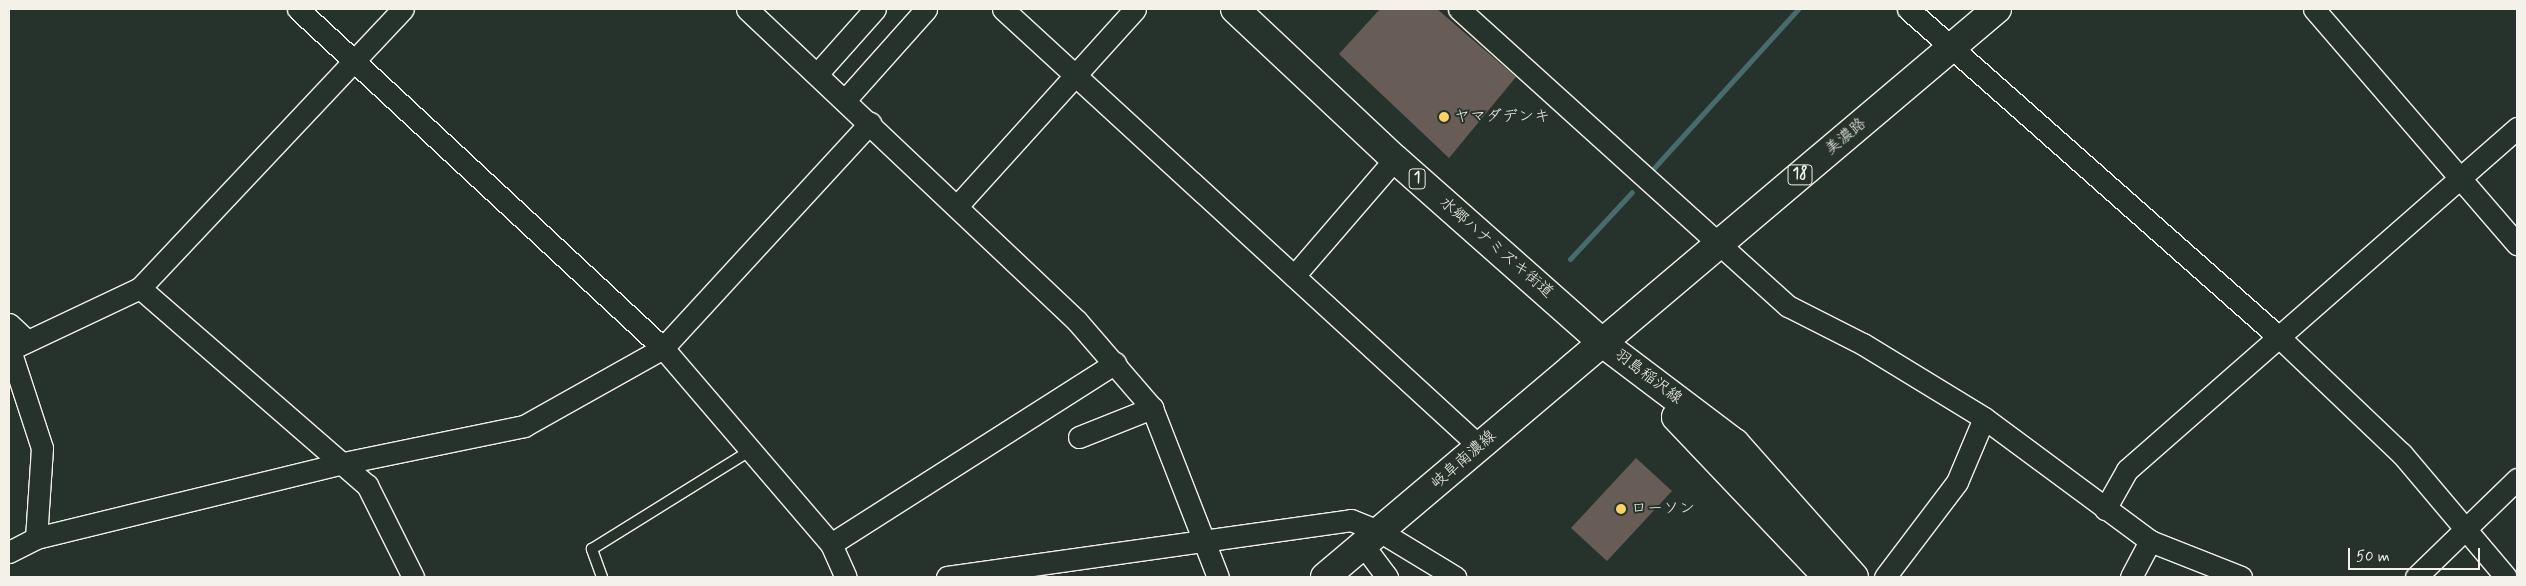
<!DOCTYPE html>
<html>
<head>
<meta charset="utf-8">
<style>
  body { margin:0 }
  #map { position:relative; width:2526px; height:586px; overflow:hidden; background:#26332d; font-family:Mynerve,"Klee One",sans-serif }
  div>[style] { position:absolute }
  .stream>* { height:5px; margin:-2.5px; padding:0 2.5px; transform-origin:2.5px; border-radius:2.5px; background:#486c6e }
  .building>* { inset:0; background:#685d56 }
  .roads { filter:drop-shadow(1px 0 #f4f1e8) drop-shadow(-1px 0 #f4f1e8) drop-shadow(0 1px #f4f1e8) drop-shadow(0 -1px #f4f1e8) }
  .service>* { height:10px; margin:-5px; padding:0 5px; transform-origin:5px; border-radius:5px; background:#26332d }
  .minor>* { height:21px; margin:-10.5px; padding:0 10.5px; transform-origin:10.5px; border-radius:10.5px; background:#26332d }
  .secondary>* { height:28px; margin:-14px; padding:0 14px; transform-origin:14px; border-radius:14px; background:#26332d }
  .primary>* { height:28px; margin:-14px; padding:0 14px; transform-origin:14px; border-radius:14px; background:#26332d }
  .dots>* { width:14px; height:14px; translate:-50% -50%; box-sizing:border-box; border:2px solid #26332d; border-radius:50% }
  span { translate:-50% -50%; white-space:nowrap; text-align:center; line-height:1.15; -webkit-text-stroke:4px #26332d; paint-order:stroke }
  .shield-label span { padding:1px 4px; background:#26332d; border:1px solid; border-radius:4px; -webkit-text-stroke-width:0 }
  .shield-label { font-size:15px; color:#f4f1e8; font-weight:700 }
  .poi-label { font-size:16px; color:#f4f1e8 }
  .left { translate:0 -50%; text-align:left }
  .street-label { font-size:16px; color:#f4f1e8 }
  .frame { position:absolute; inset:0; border:10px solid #f4f1e8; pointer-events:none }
  .scale { position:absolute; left:2348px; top:548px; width:132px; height:22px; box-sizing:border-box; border:2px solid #f4f1e8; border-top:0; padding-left:6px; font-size:15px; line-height:18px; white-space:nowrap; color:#f4f1e8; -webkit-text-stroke:4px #26332d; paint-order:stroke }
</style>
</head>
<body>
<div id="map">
  <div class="stream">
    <i style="left:1653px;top:169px;width:216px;rotate:-47.8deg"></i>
    <i style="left:1570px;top:259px;width:91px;rotate:-47.2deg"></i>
  </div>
  <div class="building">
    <i style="clip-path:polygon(1380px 9px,1437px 9px,1516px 77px,1449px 158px,1339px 54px)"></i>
    <i style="clip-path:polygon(1636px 458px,1672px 491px,1607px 561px,1571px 528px)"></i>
  </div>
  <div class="roads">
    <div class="service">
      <i style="left:602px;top:577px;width:30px;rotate:-110deg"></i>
      <i style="left:592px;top:549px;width:187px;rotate:-31.9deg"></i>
    </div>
    <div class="minor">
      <i style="left:298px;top:9px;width:498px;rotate:42.9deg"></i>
      <i style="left:663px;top:348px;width:258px;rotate:49.4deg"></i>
      <i style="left:831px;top:544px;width:36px;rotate:66deg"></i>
      <i style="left:747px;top:9px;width:454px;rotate:43.4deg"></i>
      <i style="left:1077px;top:321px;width:115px;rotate:49.2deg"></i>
      <i style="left:1152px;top:408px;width:181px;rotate:68.7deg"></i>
      <i style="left:1003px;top:9px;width:646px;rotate:42.55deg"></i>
      <i style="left:1459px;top:9px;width:443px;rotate:42.1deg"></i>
      <i style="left:1788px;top:306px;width:84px;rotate:26.9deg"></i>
      <i style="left:1863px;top:344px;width:142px;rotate:31.4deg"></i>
      <i style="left:1984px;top:418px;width:207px;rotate:36.5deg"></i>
      <i style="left:2150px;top:541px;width:98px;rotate:21.6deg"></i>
      <i style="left:1908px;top:9px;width:497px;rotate:41.5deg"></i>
      <i style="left:2280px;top:338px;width:168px;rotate:43.6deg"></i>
      <i style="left:2402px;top:454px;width:161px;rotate:49.8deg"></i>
      <i style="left:2314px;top:9px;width:311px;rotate:49.2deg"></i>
      <i style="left:817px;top:74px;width:87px;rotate:-48.3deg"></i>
      <i style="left:845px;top:100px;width:122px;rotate:-48.3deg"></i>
      <i style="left:958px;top:205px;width:264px;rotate:-47.9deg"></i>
      <i style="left:1294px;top:276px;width:155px;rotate:-49.2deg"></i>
      <i style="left:140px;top:288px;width:301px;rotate:41deg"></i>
      <i style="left:367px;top:485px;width:103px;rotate:63.4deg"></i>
      <i style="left:9px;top:324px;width:23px;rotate:43deg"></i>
      <i style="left:9px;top:350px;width:145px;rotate:-25.3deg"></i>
      <i style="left:140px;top:288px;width:383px;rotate:-46.7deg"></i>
      <i style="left:10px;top:350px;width:103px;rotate:71.9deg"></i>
      <i style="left:42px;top:448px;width:90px;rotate:93.8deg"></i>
      <i style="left:1079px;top:437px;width:79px;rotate:-21.7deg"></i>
      <i style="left:2105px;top:509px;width:45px;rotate:-60.6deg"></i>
      <i style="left:2127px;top:470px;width:519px;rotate:-41.25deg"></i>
      <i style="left:831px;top:544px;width:337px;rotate:-32.5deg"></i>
      <i style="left:1363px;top:545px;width:40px;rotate:53deg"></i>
      <i style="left:9px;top:552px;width:30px;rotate:-27deg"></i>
      <i style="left:36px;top:538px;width:317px;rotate:-13.7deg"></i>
      <i style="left:344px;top:463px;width:184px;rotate:-11.6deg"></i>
      <i style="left:524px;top:426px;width:159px;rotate:-29.3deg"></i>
      <i style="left:663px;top:348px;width:306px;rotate:-47.4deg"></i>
      <i style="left:947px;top:577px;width:408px;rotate:-8deg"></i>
      <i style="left:1351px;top:520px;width:32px;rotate:22deg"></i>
      <i style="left:1381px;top:532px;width:87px;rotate:31.3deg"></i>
      <i style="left:1885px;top:577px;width:119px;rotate:-52.8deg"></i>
      <i style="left:1957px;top:482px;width:69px;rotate:-67.1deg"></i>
      <i style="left:2131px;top:577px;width:41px;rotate:-62.2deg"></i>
      <i style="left:2416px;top:577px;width:141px;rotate:-44.1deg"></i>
    </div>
    <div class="secondary">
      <i style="left:1604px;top:344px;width:164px;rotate:37.1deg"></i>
      <i style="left:1735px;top:443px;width:179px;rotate:48.4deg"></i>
      <i style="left:1676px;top:417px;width:221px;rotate:46.5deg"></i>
    </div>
    <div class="primary">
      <i style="left:1235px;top:9px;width:219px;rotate:43.2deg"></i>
      <i style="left:1395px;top:159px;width:279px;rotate:41.5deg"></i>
      <i style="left:1325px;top:577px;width:880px;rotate:-40.21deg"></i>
    </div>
  </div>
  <div class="dots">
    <i style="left:1444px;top:117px;background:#ffd166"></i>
    <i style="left:1621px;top:509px;background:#ffd166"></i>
  </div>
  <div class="shield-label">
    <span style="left:1800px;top:175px">18</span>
    <span style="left:1417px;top:179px">1</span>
  </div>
  <div class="poi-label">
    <span class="left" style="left:1454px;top:117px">ヤマダデンキ</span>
    <span class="left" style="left:1631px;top:509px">ローソン</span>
  </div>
  <div class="street-label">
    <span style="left:1846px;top:137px;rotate:-40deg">美濃路</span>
    <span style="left:1496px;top:248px;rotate:41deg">水郷ハナミズキ街道</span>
    <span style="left:1648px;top:377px;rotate:37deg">羽島稲沢線</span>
    <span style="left:1464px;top:460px;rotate:-41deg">岐阜南濃線</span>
  </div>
  <div class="frame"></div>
  <div class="scale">50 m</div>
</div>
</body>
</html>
